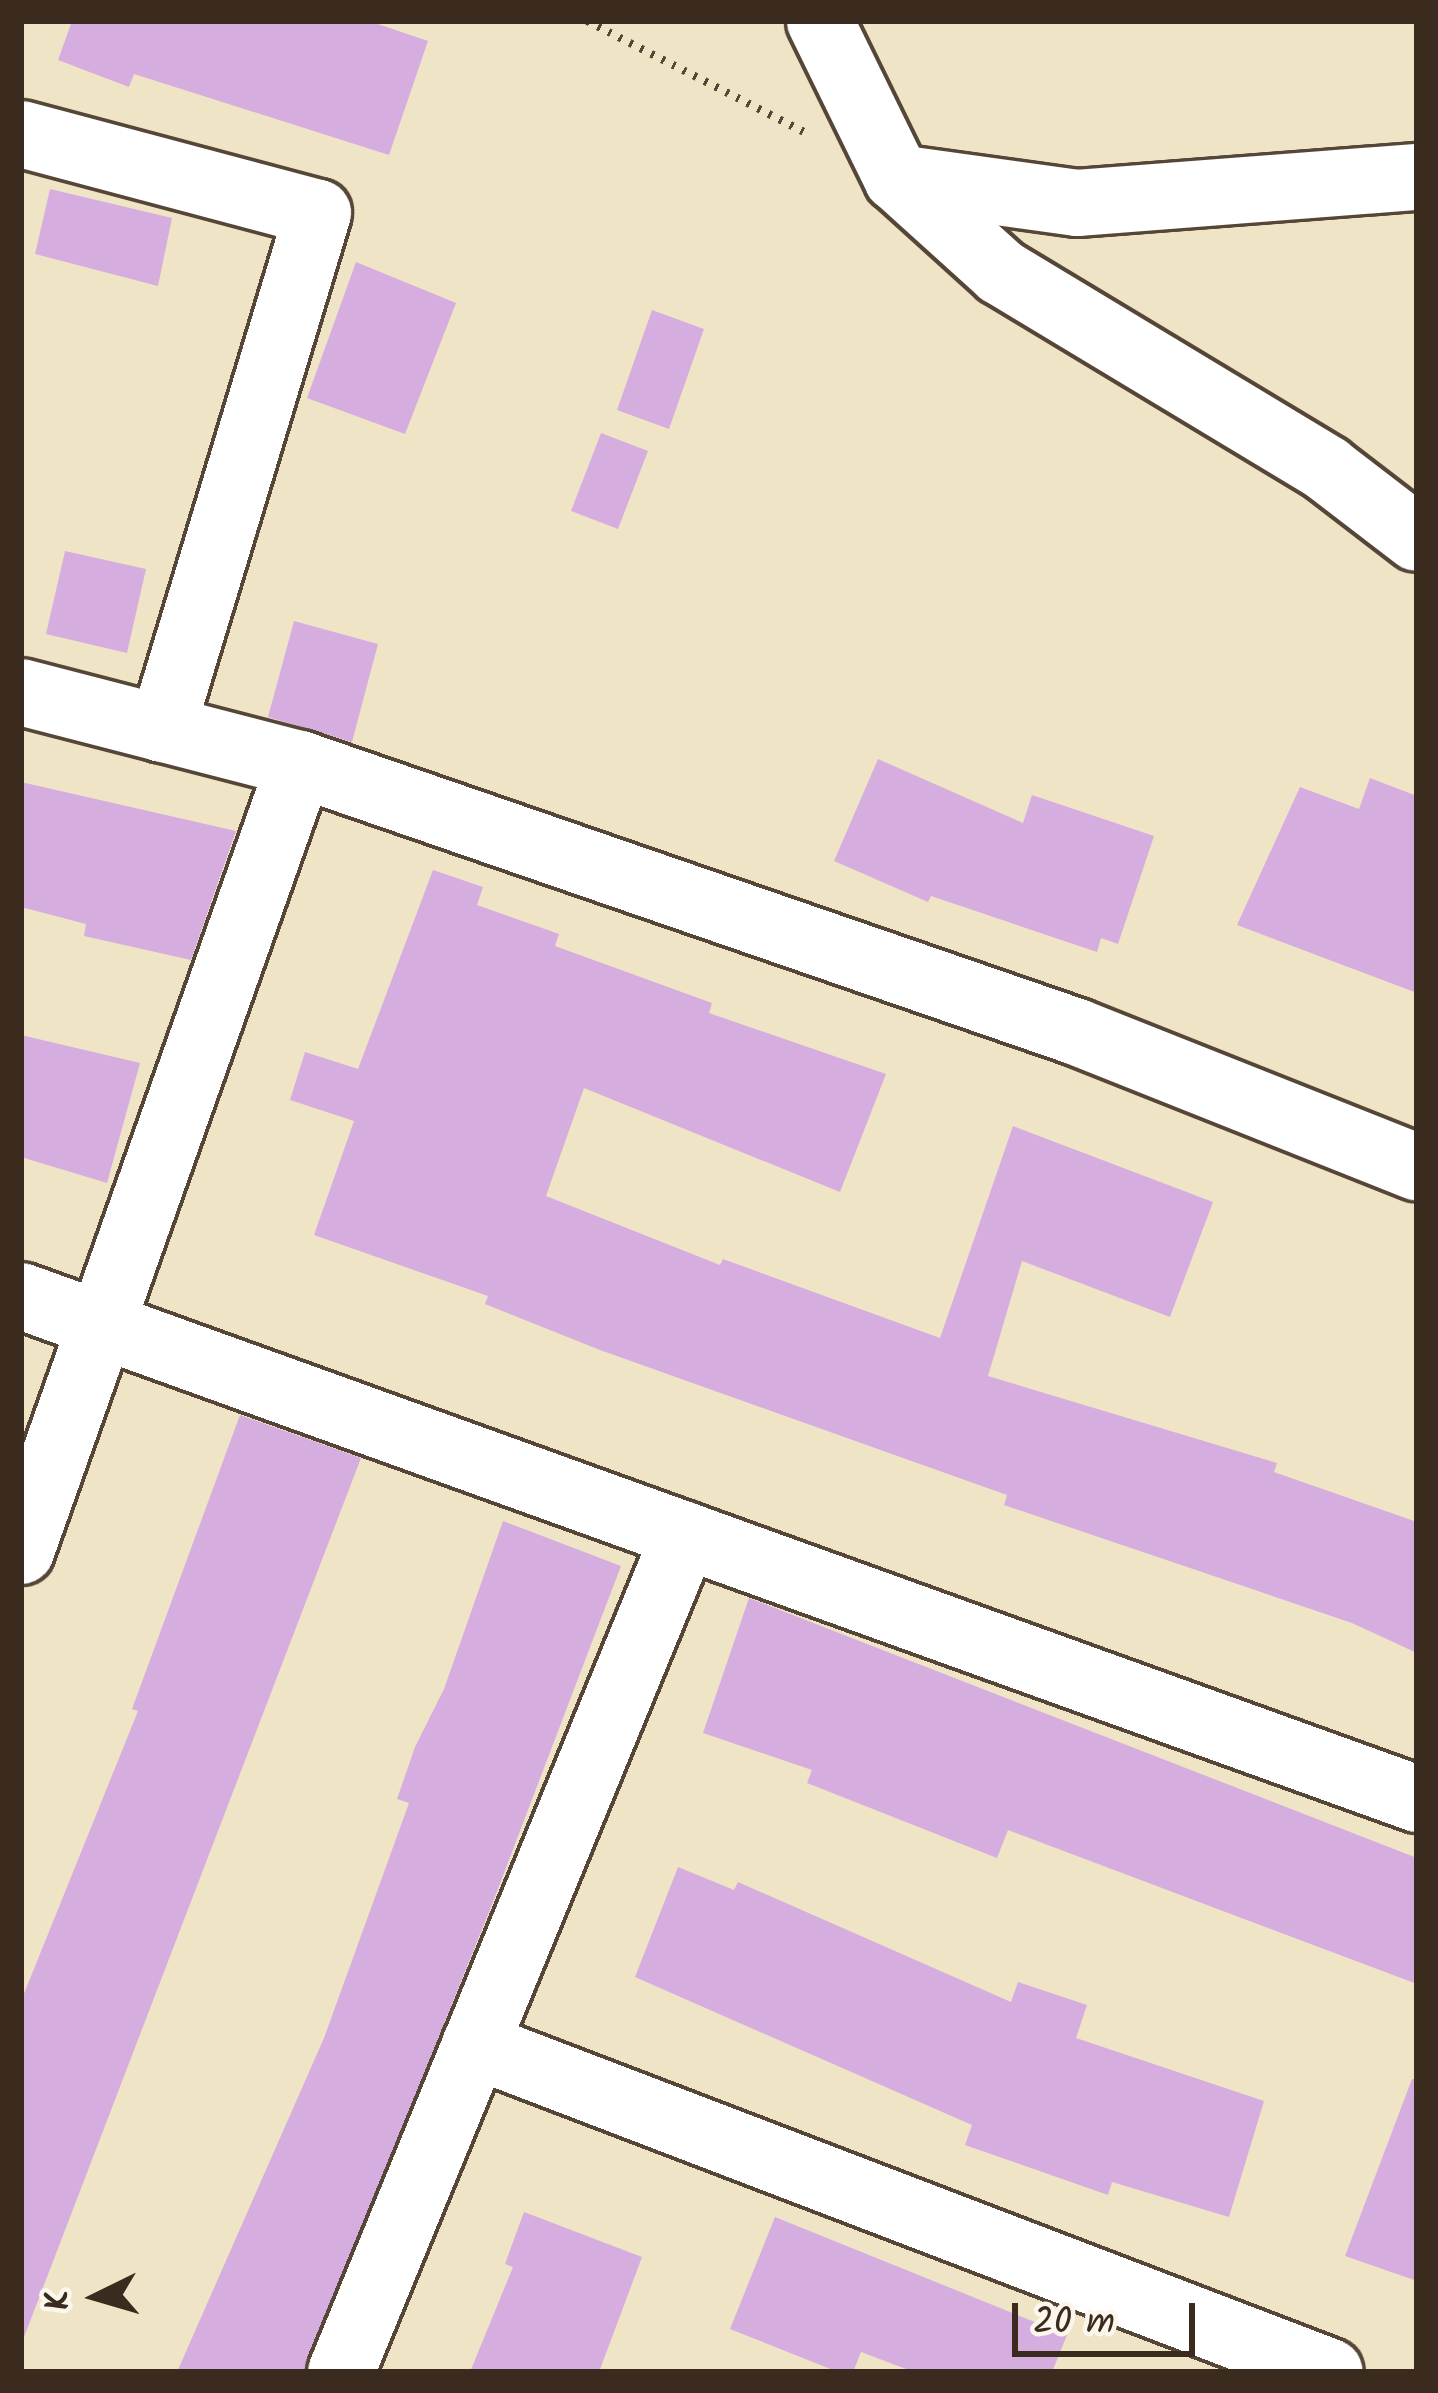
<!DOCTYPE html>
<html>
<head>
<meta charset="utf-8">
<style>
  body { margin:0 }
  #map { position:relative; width:1438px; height:2393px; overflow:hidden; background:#f0e4c7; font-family:Kalam,sans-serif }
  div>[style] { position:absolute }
  .building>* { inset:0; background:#d6addf }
  .path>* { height:8px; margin-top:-4px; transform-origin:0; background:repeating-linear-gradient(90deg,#564637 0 3px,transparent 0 12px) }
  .roads { filter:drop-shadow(3px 0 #564637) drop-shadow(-3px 0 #564637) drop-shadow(0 3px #564637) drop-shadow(0 -3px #564637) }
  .street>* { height:66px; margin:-33px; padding:0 33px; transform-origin:33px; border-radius:33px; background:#fff }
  span { translate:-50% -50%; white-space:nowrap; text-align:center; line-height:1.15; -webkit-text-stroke:10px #fbf7ec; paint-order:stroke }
  .frame { position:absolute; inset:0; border:24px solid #3b2a1e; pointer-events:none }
  .north { position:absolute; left:36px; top:2237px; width:120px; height:120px; -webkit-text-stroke:9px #fbf7ec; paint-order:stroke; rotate:265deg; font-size:33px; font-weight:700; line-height:48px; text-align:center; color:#3b2a1e }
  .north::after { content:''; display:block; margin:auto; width:42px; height:54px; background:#3b2a1e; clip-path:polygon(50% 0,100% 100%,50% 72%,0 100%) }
  .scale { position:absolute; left:1012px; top:2303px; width:183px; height:54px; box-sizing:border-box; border:6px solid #3b2a1e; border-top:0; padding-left:15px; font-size:36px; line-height:42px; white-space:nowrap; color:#3b2a1e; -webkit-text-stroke:9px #fbf7ec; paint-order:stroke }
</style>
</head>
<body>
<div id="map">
  <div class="building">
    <i style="clip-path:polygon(72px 21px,369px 21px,428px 41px,389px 155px,134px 74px,129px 87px,58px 60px)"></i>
    <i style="clip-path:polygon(50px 189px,172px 218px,158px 286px,35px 254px)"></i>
    <i style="clip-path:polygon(356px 262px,456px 303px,405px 434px,307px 398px)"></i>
    <i style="clip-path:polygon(652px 310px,704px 329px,669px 429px,617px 410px)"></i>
    <i style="clip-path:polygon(601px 433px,648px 451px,618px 529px,571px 511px)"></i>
    <i style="clip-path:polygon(65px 551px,146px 569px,127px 653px,46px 634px)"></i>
    <i style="clip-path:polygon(294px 621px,378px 644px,352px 742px,268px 717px)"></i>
    <i style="clip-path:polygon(878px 759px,1023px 823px,1032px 795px,1154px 836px,1118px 944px,1101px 938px,1097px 952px,931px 896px,928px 902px,834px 861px)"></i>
    <i style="clip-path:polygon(1370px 778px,1417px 796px,1417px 993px,1237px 925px,1300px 787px,1359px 809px)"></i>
    <i style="clip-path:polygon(21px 782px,236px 831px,191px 960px,84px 936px,86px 924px,21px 907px)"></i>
    <i style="clip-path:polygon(433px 870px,483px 887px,477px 905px,559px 934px,555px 946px,712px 1003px,709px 1013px,886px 1074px,840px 1192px,584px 1088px,546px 1196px,720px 1265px,723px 1259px,940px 1338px,1013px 1126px,1213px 1202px,1170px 1317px,1022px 1261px,988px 1376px,1277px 1463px,1274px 1472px,1417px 1522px,1417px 1653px,1352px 1623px,1004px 1505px,1007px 1495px,600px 1350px,485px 1304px,488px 1296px,314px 1235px,354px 1121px,290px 1100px,305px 1052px,358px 1069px)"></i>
    <i style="clip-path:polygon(21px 1035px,140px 1063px,107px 1183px,21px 1157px)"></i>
    <i style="clip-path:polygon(240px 1415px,361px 1458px,21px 2345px,21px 2001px,138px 1711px,132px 1709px)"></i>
    <i style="clip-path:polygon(503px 1521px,621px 1566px,491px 1907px,304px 2372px,177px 2372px,324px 2038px,409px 1803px,397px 1799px,415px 1747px,444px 1689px)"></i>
    <i style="clip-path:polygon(749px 1598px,1417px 1858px,1417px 1984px,1008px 1830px,997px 1858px,807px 1783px,812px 1770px,703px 1733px)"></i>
    <i style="clip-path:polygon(678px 1867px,734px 1890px,738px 1882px,1011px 2002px,1018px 1982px,1087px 2005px,1076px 2038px,1264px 2101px,1229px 2217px,1112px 2182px,1108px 2195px,965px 2145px,972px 2125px,635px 1977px)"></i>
    <i style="clip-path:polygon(1412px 2079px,1417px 2079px,1417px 2281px,1345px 2256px)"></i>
    <i style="clip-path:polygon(524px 2212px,642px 2257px,599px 2372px,470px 2372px,513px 2267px,505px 2264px)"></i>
    <i style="clip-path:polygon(775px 2217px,1067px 2335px,1052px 2372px,914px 2372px,861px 2352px,853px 2372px,838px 2372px,730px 2329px)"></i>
  </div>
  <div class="path">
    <i style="left:587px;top:21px;width:244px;rotate:27.1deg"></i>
  </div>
  <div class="roads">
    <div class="street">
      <i style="left:820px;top:21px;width:175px;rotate:63.9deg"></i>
      <i style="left:897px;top:178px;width:140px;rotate:42.1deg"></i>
      <i style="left:1001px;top:272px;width:381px;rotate:31.1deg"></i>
      <i style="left:1327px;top:469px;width:113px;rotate:37.5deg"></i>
      <i style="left:21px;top:134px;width:307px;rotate:14.9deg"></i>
      <i style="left:318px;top:213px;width:539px;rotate:106.82deg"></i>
      <i style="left:897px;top:178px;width:182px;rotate:7.9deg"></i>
      <i style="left:1077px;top:203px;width:341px;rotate:-4.4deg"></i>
      <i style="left:21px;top:692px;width:288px;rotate:14.5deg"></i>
      <i style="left:300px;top:764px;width:822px;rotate:19.03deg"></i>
      <i style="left:1077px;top:1032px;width:366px;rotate:21.7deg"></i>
      <i style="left:21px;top:1296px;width:1484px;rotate:19.81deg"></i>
      <i style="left:21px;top:1551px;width:835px;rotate:-70.48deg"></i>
      <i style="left:475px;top:2045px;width:915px;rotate:20.93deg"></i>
      <i style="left:341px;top:2372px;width:905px;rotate:-67.66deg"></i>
    </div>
  </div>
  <div class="frame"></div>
  <div class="north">K</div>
  <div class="scale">20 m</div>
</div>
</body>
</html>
